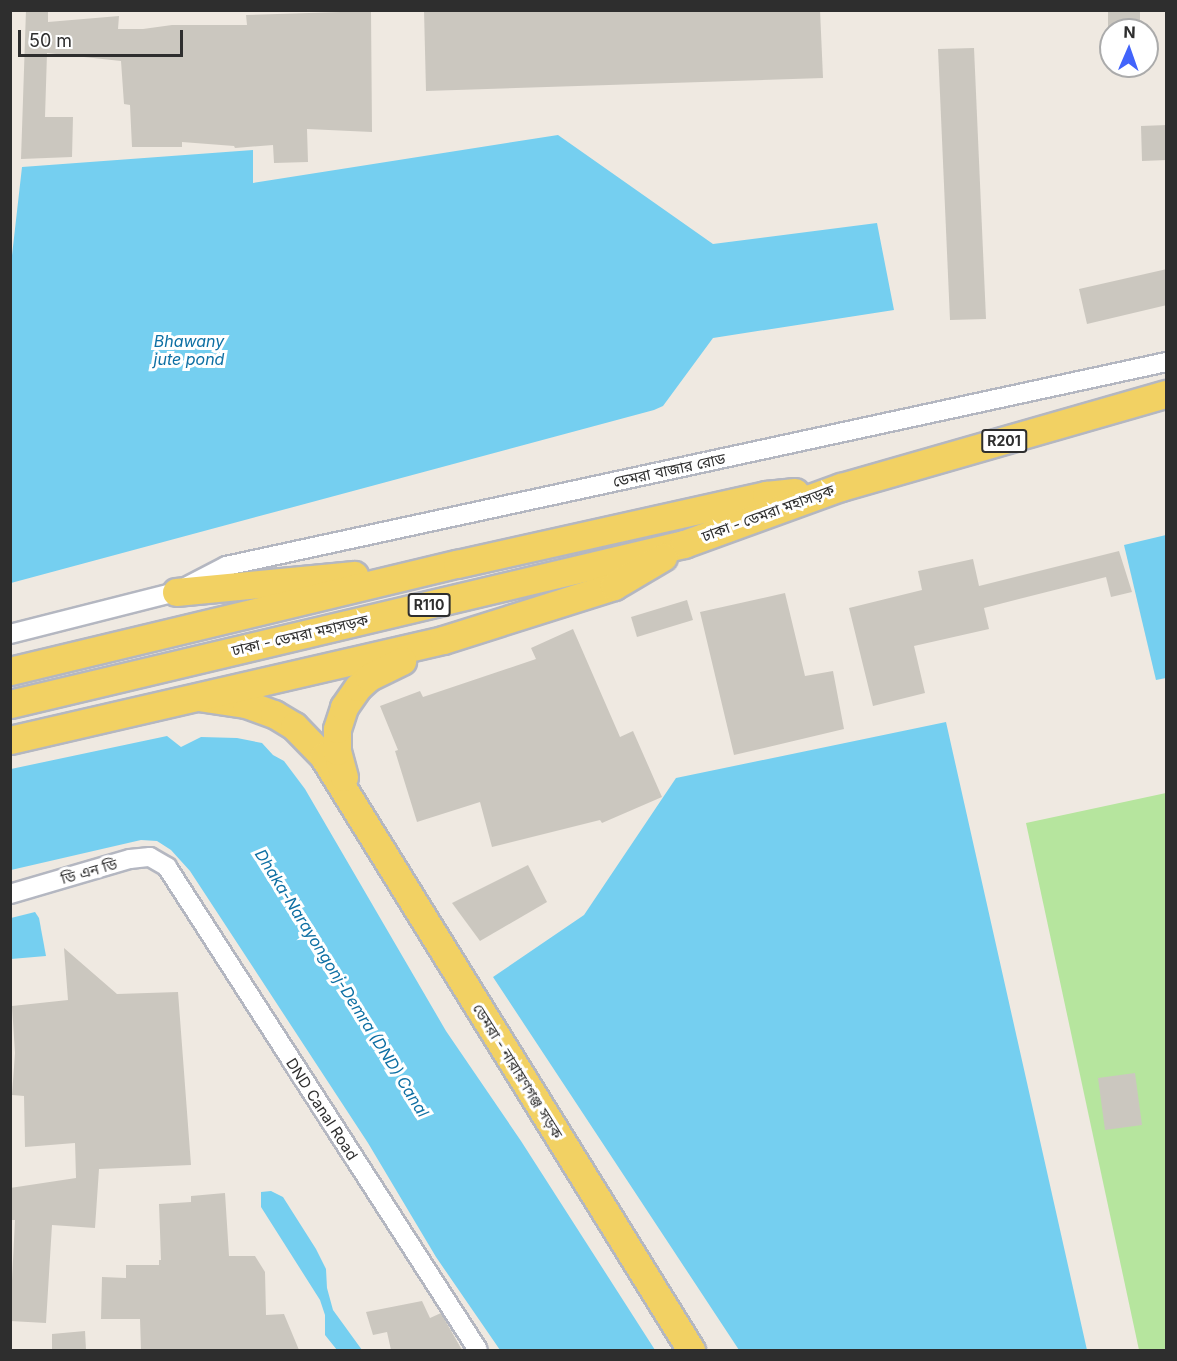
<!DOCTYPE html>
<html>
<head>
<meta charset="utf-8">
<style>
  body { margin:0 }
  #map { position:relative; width:1177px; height:1361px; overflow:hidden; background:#efe9e1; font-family:Inter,"Noto Sans Bengali",sans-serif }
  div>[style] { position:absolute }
  .green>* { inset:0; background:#b6e59e }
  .water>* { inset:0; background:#75cff0 }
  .building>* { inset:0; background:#cbc7bf }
  .roads { filter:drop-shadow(2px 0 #b4b7c1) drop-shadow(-2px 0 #b4b7c1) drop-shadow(0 2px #b4b7c1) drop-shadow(0 -2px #b4b7c1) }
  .street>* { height:18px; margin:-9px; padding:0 9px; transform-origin:9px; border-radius:9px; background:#fff }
  .primary>* { height:27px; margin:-13.5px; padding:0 13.5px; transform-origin:13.5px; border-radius:13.5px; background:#f2d163 }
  span { translate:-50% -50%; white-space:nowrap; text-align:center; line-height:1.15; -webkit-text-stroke:6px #fff; paint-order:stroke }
  .shield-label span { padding:2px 4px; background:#fff; border:2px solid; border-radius:4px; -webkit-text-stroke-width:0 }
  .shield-label { font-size:14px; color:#2e2e2e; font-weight:700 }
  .street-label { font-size:15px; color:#2e2e2e }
  .water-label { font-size:16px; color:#0d6fa3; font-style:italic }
  .frame { position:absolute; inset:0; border:12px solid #2e2e2e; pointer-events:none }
  .north { position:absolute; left:1099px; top:18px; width:60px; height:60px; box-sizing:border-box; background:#fff; border:2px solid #ababab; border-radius:50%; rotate:2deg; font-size:16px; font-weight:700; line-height:24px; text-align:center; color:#2e2e2e }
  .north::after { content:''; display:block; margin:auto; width:21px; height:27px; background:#4264fb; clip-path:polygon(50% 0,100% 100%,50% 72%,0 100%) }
  .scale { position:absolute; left:18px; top:30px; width:165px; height:27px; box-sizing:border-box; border:3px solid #2e2e2e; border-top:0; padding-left:8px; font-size:18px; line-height:21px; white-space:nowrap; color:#2e2e2e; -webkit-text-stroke:4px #fff; paint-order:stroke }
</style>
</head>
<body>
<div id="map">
  <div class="green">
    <i style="clip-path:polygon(1166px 793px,1166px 1350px,1139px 1350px,1026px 823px)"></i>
  </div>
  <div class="water">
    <i style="clip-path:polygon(558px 135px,713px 244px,877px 223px,894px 310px,713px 338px,663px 406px,654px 410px,11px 583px,10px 273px,22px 167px,253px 150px,253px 183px)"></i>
    <i style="clip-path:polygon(1166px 535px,1166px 678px,1156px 680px,1124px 545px)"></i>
    <i style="clip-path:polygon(946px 722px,1087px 1350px,739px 1350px,493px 977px,584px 915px,676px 778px)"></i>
    <i style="clip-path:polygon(167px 736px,181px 747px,201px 737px,237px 738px,262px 743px,273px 755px,284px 761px,305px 789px,446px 1031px,521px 1141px,655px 1350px,500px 1350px,436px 1257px,368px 1143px,190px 871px,171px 850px,157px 841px,141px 840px,11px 870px,11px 769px)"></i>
    <i style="clip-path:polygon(35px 912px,39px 918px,46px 956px,11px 959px,11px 918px)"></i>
    <i style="clip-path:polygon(271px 1191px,283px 1197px,316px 1249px,326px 1269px,327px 1288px,333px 1310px,362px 1350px,337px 1350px,325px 1335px,325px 1315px,320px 1300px,261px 1207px,261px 1192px)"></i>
  </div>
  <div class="building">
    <i style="clip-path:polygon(26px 10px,48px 11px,48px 22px,119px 16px,118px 29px,143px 29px,172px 25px,247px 25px,246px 15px,371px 11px,372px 132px,307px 129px,308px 162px,274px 163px,273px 145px,235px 148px,234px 146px,182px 142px,182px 147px,132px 147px,130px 105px,124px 104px,121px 61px,47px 53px,45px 117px,73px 117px,72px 157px,21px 159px)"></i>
    <i style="clip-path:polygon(424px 10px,820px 10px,823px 78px,426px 91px)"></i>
    <i style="clip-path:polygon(1108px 10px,1140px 10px,1140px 30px,1108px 30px)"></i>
    <i style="clip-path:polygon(974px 48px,986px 319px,950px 320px,938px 49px)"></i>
    <i style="clip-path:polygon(1167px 125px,1167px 160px,1142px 161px,1141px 126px)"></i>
    <i style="clip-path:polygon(1167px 269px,1167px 305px,1087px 324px,1079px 289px)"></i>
    <i style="clip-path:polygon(1119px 551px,1132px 592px,1111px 597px,1106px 577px,984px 608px,989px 629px,914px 646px,925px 693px,873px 706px,849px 608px,922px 590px,918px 571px,973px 559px,979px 586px)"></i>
    <i style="clip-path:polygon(785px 593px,805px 676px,833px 671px,844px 729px,734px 755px,700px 612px)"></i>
    <i style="clip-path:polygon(687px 600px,693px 620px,637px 637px,631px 617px)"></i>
    <i style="clip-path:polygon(573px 629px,620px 737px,633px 731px,662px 797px,602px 823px,600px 820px,492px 847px,480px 802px,417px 822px,395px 751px,398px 750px,380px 706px,420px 691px,423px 697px,536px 659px,531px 648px)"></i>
    <i style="clip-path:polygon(528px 865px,547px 902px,480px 941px,452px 903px)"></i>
    <i style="clip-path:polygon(64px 948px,117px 994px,178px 992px,191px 1165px,99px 1169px,95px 1228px,52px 1225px,46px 1323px,10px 1321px,15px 1220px,10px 1220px,10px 1188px,76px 1178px,75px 1143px,25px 1147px,24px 1096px,12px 1095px,15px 1053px,12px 1006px,68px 1000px)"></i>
    <i style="clip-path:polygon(1135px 1073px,1142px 1125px,1105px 1130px,1098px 1078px)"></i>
    <i style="clip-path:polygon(225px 1193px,229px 1256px,255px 1256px,265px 1272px,266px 1315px,284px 1314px,299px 1350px,141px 1350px,140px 1319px,101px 1319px,102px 1277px,126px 1278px,126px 1265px,159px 1265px,159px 1260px,161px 1260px,159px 1204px,191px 1202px,191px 1196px)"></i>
    <i style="clip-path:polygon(422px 1301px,430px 1318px,441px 1313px,462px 1350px,391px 1350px,387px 1332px,373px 1335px,366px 1312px)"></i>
    <i style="clip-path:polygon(85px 1331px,86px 1350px,52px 1350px,52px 1334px)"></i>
  </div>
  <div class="roads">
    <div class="street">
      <i style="left:10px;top:634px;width:171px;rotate:-14.2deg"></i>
      <i style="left:176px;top:592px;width:56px;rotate:-27.5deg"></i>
      <i style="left:226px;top:566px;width:962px;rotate:-12.24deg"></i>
      <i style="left:10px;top:894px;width:125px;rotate:-16.3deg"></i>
      <i style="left:130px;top:859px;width:20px;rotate:-6deg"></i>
      <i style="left:150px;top:857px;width:20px;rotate:30deg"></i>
      <i style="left:167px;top:867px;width:574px;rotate:57.22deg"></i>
    </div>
    <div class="primary">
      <i style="left:176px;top:592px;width:179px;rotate:-5.5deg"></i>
      <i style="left:10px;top:671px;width:460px;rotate:-13.5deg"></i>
      <i style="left:457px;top:564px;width:317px;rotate:-12.6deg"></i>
      <i style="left:766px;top:495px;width:29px;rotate:-6deg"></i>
      <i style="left:198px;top:697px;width:49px;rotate:8.3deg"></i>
      <i style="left:246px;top:704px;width:30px;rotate:20deg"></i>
      <i style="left:274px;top:714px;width:23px;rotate:31deg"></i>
      <i style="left:294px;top:726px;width:42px;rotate:46deg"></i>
      <i style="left:323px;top:756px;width:699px;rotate:58.22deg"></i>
      <i style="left:10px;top:704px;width:693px;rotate:-13.35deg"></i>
      <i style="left:684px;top:544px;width:167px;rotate:-20deg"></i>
      <i style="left:841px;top:487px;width:338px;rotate:-16deg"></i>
      <i style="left:10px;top:740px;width:444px;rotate:-13deg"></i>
      <i style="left:443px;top:640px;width:179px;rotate:-17.5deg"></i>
      <i style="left:614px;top:586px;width:57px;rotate:-30.6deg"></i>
      <i style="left:344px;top:777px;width:27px;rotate:-105deg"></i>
      <i style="left:337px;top:751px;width:22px;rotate:-90deg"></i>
      <i style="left:337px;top:729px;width:23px;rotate:-72deg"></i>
      <i style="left:344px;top:707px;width:24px;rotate:-55deg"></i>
      <i style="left:358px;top:687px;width:15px;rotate:-42deg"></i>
      <i style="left:369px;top:677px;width:37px;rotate:-26deg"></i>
    </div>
  </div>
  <div class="shield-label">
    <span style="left:1004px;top:441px">R201</span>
    <span style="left:429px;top:605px">R110</span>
  </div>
  <div class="street-label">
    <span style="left:669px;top:470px;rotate:-12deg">ডেমরা বাজার রোড</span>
    <span style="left:768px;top:513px;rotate:-20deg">ঢাকা - ডেমরা মহাসড়ক</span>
    <span style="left:300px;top:635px;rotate:-13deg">ঢাকা - ডেমরা মহাসড়ক</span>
    <span style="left:89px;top:871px;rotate:-16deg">ডি এন ডি</span>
    <span style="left:518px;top:1071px;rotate:58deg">ডেমরা - নারায়ণগঞ্জ সড়ক</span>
    <span style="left:322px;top:1109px;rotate:57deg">DND Canal Road</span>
  </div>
  <div class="water-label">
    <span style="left:189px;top:350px">Bhawany<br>jute pond</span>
    <span style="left:342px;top:983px;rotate:58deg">Dhaka-Narayongonj-Demra (DND) Canal</span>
  </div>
  <div class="frame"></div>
  <div class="north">N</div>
  <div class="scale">50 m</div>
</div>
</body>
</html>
